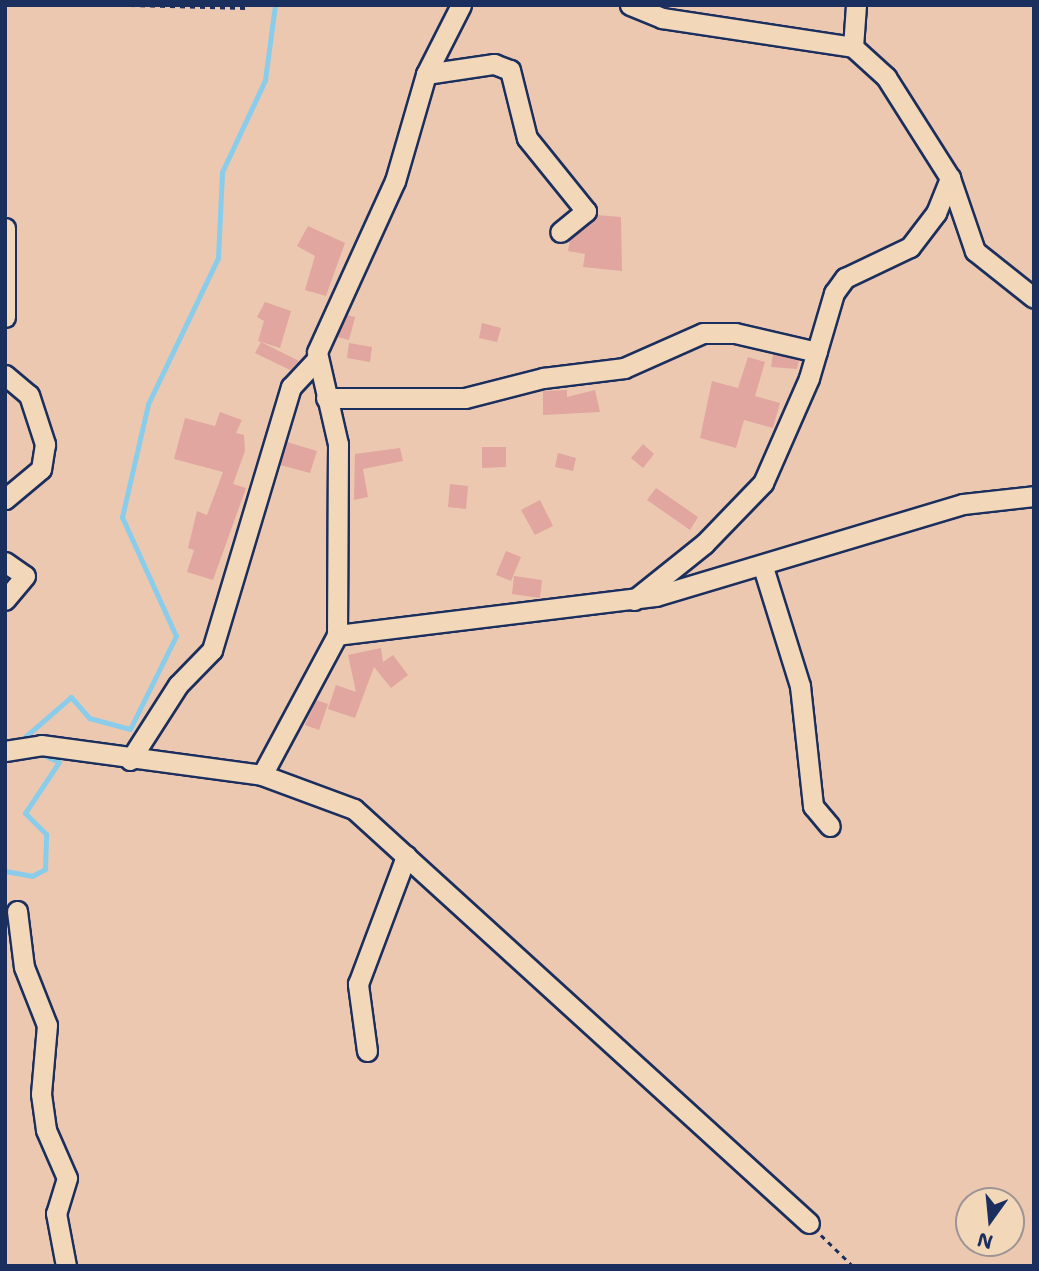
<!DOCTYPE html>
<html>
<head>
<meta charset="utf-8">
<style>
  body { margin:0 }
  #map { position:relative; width:1039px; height:1271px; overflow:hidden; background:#edc8b1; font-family:"Shantell Sans",sans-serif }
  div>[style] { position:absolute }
  .stream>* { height:5px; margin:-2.5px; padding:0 2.5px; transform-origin:2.5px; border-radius:2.5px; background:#8acdeb }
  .building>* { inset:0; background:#e0a69f }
  .path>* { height:2.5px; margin-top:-1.25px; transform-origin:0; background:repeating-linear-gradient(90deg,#1b2f5e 0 5px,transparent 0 10px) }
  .roads { filter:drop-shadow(2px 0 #1b2f5e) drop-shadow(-2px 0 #1b2f5e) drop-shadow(0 2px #1b2f5e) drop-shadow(0 -2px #1b2f5e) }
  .street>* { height:19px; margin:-9.5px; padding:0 9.5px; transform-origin:9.5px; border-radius:9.5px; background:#f2d7b9 }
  span { translate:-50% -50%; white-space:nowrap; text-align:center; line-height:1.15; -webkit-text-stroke:5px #f2d7b9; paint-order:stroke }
  .frame { position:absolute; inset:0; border:7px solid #1b2f5e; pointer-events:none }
  .north { position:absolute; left:955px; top:1187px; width:70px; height:70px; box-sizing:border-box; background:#f2d7b9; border:2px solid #9c9495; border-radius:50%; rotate:195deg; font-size:19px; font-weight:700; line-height:28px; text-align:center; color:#1b2f5e }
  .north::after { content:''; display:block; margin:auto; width:24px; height:32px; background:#1b2f5e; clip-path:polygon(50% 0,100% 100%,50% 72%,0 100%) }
</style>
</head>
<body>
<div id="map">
  <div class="stream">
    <i style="left:18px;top:743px;width:70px;rotate:-41deg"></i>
    <i style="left:71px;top:697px;width:28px;rotate:49deg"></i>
    <i style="left:89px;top:718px;width:42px;rotate:15deg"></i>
    <i style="left:130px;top:729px;width:104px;rotate:-63.7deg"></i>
    <i style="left:176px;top:636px;width:131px;rotate:-114.4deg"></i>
    <i style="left:122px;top:517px;width:116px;rotate:-77deg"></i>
    <i style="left:148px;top:404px;width:162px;rotate:-64.4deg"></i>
    <i style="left:218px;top:258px;width:86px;rotate:-87.3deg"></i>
    <i style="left:222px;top:172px;width:102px;rotate:-64.9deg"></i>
    <i style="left:265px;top:80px;width:76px;rotate:-82.4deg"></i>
    <i style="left:5px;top:871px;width:27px;rotate:10deg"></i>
    <i style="left:32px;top:876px;width:15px;rotate:-28deg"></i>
    <i style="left:45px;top:869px;width:35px;rotate:-88deg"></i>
    <i style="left:46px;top:834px;width:30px;rotate:-135deg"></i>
    <i style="left:25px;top:813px;width:61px;rotate:-56.3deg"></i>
    <i style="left:59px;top:762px;width:22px;rotate:-156deg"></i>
  </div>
  <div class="building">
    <i style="clip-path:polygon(597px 215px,621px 217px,622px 271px,583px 267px,585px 254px,568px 251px,570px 240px)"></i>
    <i style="clip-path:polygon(308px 226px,345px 243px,326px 296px,305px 290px,315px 256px,297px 246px)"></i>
    <i style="clip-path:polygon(265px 302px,291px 311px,280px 348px,258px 341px,264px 321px,257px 317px)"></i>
    <i style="clip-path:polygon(347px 315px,355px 317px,349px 340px,337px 337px)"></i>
    <i style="clip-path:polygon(482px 323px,501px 328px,497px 342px,479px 338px)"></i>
    <i style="clip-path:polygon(261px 342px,299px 361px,290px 370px,255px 353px)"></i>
    <i style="clip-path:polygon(349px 343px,372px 347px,370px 362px,347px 358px)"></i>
    <i style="clip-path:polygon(773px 354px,799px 360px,797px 369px,771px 367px)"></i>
    <i style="clip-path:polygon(748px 357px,765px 362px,755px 396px,780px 403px,773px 428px,744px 420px,736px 448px,700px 438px,712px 381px,738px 388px)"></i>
    <i style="clip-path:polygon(567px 390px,567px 397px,595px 390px,600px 412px,543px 415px,543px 391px)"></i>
    <i style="clip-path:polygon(220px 412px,242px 420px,236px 433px,244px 435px,245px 451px,233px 484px,246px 488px,213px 580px,187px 572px,194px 550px,188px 548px,197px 511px,207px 515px,223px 472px,174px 459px,185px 418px,215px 426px)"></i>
    <i style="clip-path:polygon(287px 442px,317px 451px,310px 473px,280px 465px)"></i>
    <i style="clip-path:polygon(643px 444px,654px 454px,643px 468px,631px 458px)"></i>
    <i style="clip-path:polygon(482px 447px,506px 447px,506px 467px,482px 468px)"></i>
    <i style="clip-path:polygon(400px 448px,403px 461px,363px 469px,368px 497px,354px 500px,355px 454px)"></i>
    <i style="clip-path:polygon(558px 453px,576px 458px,573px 471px,555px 467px)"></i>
    <i style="clip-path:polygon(450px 484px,468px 486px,466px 509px,448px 507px)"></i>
    <i style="clip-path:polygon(656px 488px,698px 517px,690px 530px,647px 500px)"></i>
    <i style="clip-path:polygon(540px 500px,553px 526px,535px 535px,521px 510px)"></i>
    <i style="clip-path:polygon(506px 551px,521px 557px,511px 581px,496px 575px)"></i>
    <i style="clip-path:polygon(514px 576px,542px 580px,540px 598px,512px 594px)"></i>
    <i style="clip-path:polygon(381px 648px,383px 662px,393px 655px,408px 675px,391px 688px,374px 667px,355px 718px,328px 709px,336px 685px,356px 692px,348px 655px)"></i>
    <i style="clip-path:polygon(316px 700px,328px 704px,319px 730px,305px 725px)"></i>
  </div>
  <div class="path">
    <i style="left:130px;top:5px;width:116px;rotate:1.5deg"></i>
    <i style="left:821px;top:1235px;width:45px;rotate:44.1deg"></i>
  </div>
  <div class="roads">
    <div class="street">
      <i style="left:630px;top:5px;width:35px;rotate:22deg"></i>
      <i style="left:662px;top:18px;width:193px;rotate:8.6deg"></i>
      <i style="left:853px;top:47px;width:45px;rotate:42.3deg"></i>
      <i style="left:886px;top:77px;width:120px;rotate:57.6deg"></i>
      <i style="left:950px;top:178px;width:77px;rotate:71.1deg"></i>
      <i style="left:975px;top:251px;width:75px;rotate:38.5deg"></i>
      <i style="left:853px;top:47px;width:42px;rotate:-85.9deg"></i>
      <i style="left:426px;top:74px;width:69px;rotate:-8.4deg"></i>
      <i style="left:494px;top:64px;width:17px;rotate:21deg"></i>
      <i style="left:510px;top:70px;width:70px;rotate:76deg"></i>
      <i style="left:527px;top:138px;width:94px;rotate:51.1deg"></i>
      <i style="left:586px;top:211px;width:33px;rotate:141deg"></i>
      <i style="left:5px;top:228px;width:89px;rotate:90deg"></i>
      <i style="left:5px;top:375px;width:31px;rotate:40deg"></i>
      <i style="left:29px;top:395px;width:52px;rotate:71.9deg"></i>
      <i style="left:45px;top:444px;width:25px;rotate:99deg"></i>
      <i style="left:41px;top:469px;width:47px;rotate:140.2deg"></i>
      <i style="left:326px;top:398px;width:139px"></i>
      <i style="left:465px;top:398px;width:81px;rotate:-14.4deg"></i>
      <i style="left:543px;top:378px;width:82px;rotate:-7deg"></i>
      <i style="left:624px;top:368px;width:86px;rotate:-23.9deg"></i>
      <i style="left:703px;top:333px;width:32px"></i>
      <i style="left:735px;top:333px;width:84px;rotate:13deg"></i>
      <i style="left:5px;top:562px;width:24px;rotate:35deg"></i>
      <i style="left:25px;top:576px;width:31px;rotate:130deg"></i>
      <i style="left:763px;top:567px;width:125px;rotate:72.7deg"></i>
      <i style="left:800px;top:686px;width:121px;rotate:83.8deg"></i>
      <i style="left:813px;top:806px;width:26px;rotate:50deg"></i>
      <i style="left:634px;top:600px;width:90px;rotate:-38.7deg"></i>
      <i style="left:704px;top:544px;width:85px;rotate:-46deg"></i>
      <i style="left:763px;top:483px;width:115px;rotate:-66.3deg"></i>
      <i style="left:809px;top:378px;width:89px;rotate:-73.6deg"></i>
      <i style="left:834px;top:293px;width:19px;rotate:-54deg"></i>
      <i style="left:845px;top:278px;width:72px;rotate:-25.5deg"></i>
      <i style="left:910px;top:247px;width:43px;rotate:-52.6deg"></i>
      <i style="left:936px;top:213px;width:38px;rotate:-68deg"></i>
      <i style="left:337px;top:635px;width:321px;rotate:-7deg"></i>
      <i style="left:656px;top:596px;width:320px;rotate:-16.7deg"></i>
      <i style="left:963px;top:504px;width:71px;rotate:-6.4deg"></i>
      <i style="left:5px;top:751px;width:36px;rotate:-9deg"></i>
      <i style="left:41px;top:745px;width:223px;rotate:7.7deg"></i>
      <i style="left:262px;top:775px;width:98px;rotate:20.3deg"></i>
      <i style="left:354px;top:809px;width:615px;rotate:42.3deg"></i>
      <i style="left:130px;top:760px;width:89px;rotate:-57.4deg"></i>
      <i style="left:178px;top:685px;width:49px;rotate:-45.8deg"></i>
      <i style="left:212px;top:650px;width:275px;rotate:-73.3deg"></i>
      <i style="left:291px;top:387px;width:37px;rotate:-47deg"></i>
      <i style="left:262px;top:775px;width:159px;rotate:-61.8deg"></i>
      <i style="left:337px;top:635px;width:191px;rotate:-89.7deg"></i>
      <i style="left:338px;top:444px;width:94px;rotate:-102.9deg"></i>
      <i style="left:317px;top:352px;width:188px;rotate:-65.5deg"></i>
      <i style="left:395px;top:181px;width:111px;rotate:-73.8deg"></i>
      <i style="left:426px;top:74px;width:77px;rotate:-63.1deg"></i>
      <i style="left:17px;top:911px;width:56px;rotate:82.9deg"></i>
      <i style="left:24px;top:967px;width:62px;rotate:68.4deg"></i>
      <i style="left:47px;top:1025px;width:69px;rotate:95deg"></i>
      <i style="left:41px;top:1094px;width:36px;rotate:82deg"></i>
      <i style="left:46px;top:1130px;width:52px;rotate:66.4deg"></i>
      <i style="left:67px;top:1178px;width:37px;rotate:107deg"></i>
      <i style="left:56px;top:1213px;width:54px;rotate:79.3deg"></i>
      <i style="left:367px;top:1051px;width:68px;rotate:-97.7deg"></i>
      <i style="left:358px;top:984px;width:137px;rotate:-69.4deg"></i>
    </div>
  </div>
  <div class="frame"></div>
  <div class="north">N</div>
</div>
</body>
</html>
